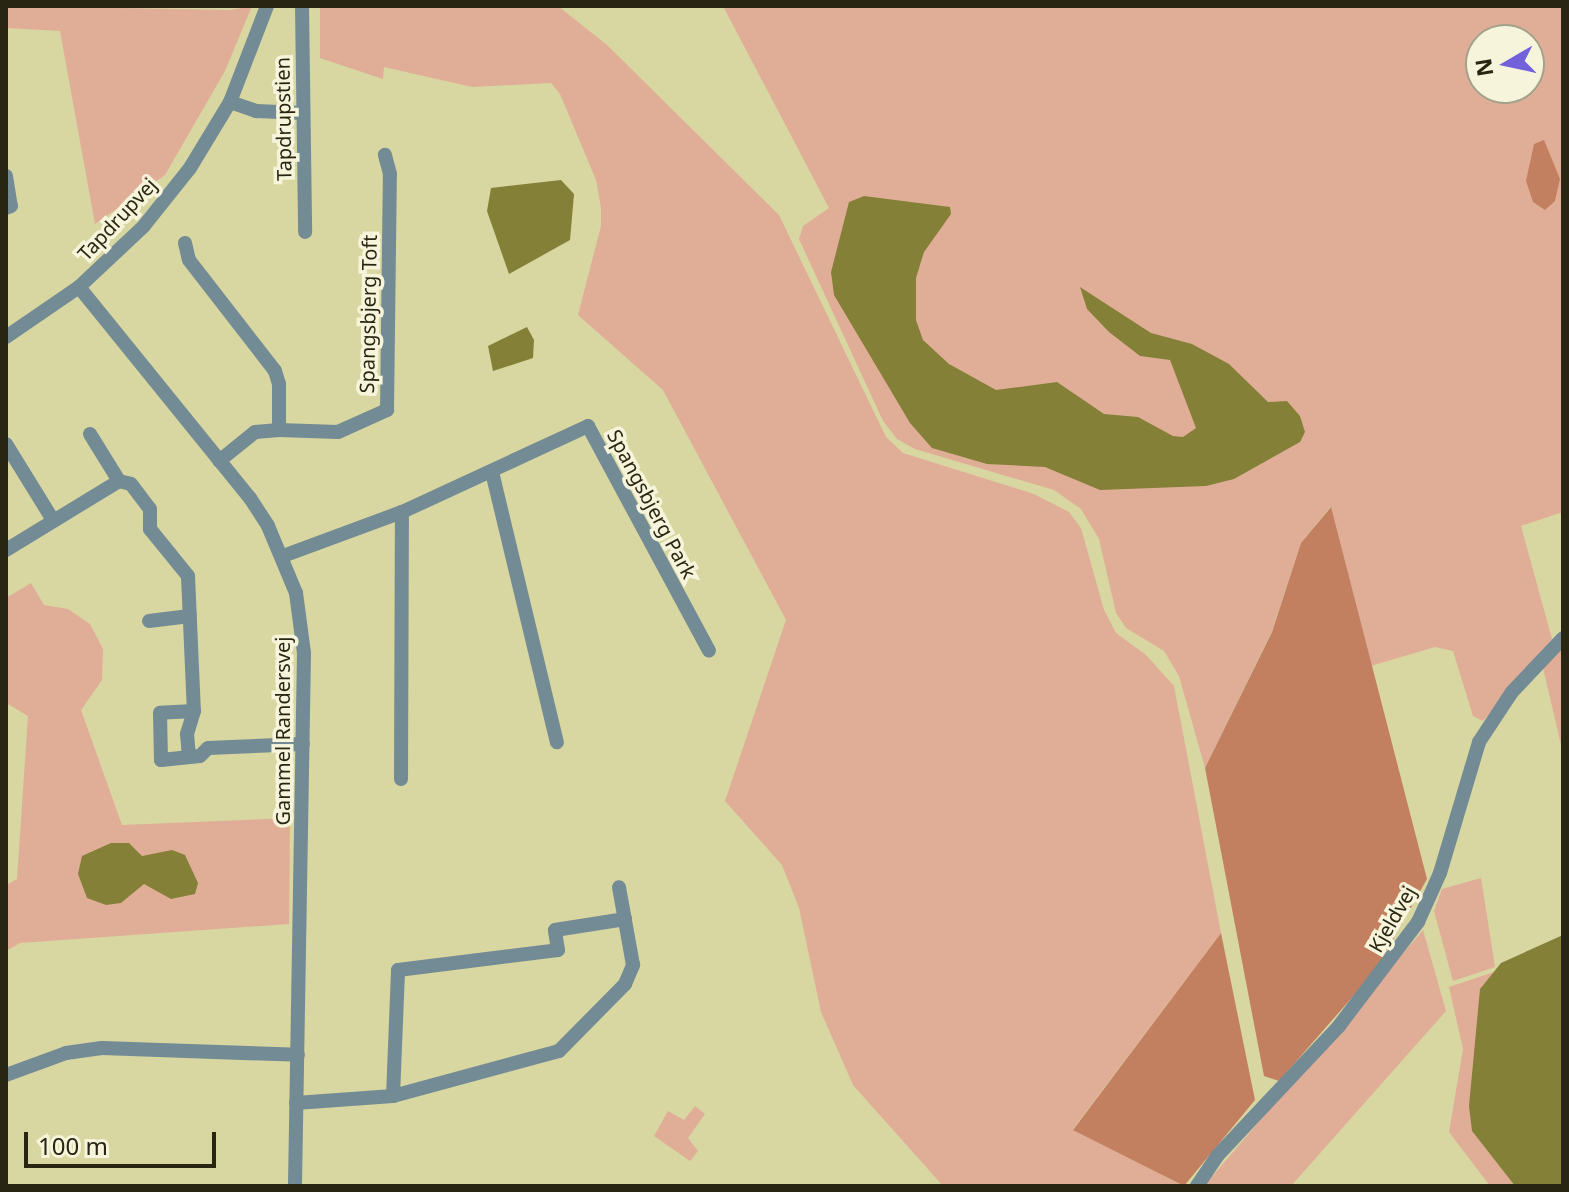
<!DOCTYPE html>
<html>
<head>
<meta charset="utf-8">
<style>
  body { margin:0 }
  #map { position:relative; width:1569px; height:1192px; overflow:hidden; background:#d8d6a1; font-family:"Noto Sans",sans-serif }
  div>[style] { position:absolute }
  .green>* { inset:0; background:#e0ae97 }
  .forest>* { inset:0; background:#c38061 }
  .water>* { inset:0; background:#848037 }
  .minor>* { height:14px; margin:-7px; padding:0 7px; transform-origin:7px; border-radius:7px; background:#738b95 }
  span { translate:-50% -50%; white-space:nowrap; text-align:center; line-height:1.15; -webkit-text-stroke:7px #f6f5db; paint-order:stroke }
  .street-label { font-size:20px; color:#282612 }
  .frame { position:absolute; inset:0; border:8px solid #282612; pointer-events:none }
  .north { position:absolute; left:1465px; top:24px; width:80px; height:80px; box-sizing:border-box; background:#f6f5db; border:2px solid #a4a28b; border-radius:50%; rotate:261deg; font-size:22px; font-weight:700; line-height:32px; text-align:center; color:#282612 }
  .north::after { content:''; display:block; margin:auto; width:28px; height:36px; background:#7261db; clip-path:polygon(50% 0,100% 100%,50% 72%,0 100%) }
  .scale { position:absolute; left:24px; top:1132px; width:192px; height:36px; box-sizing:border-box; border:4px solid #282612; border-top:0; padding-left:10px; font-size:24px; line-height:28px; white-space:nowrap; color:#282612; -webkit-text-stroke:6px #f6f5db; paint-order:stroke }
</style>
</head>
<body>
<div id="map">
  <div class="green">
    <i style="clip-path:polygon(6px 6px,231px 10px,252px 6px,225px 71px,165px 175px,95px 224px,60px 31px,6px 28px)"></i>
    <i style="clip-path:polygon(320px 6px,558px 6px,607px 45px,779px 215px,886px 437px,903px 453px,1034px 494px,1069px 512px,1081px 528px,1104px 610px,1116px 633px,1146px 655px,1174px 686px,1221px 933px,1073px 1129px,1183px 1186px,943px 1186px,853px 1085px,821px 1012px,799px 908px,782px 865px,725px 801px,786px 620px,663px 390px,578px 315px,601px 226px,601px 208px,596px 180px,560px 94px,551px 83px,472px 87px,384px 67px,383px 79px,320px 58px)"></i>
    <i style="clip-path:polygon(evenodd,723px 6px,1563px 6px,1563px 512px,1521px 526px,1552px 639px,1483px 721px,1473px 716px,1453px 651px,1435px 647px,1371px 666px,1330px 507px,1301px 543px,1272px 631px,1205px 768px,1179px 676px,1164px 651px,1126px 628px,1116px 613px,1099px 539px,1081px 509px,1054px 490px,915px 449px,897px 439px,883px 421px,799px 239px,803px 226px,829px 208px,723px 6px,1481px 40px,1529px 40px,1529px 88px,1481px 88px,1481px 40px)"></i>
    <i style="clip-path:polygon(31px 583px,44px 605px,68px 609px,90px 624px,103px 649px,102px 680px,81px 710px,122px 825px,290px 818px,289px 924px,20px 943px,6px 951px,6px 885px,17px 879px,28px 716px,6px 703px,6px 598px)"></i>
    <i style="clip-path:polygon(1563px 645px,1563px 753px,1543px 668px)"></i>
    <i style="clip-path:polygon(1481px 878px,1495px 967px,1453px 981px,1434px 911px,1442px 889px)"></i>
    <i style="clip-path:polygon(1423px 930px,1446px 1011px,1291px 1186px,1204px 1186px)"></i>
    <i style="clip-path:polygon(1494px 972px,1480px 989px,1472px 1131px,1515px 1186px,1490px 1186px,1449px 1132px,1463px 1049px,1449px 987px)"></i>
    <i style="clip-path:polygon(695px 1106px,705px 1114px,688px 1138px,698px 1151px,690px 1161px,654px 1136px,668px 1111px,684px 1120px)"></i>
  </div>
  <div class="forest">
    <i style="clip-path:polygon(1544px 140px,1560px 179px,1555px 201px,1545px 210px,1533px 202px,1526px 181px,1534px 144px)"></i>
    <i style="clip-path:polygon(1331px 507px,1427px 879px,1376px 970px,1279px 1081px,1264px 1076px,1205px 768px,1272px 632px,1301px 543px)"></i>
    <i style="clip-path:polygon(1221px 933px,1255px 1100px,1184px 1186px,1073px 1130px)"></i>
  </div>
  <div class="water">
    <i style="clip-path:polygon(561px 180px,574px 194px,570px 240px,509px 274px,487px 211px,491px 188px)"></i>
    <i style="clip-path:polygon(864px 196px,950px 207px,951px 214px,924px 252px,916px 278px,916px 320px,923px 340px,949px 364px,996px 390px,1057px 382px,1104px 414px,1138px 417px,1173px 436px,1183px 437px,1196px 428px,1170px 360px,1140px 356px,1109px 332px,1087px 309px,1080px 287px,1151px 333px,1192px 344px,1229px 364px,1268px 402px,1287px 401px,1300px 416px,1305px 432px,1300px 442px,1234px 479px,1206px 486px,1100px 490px,1045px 467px,987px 464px,932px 448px,910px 423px,834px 295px,831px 272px,849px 202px)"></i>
    <i style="clip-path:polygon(527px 327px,534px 340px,533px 358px,493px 371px,488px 346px)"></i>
    <i style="clip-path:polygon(111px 843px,129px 843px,142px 856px,172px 850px,185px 855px,198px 883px,195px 894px,171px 899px,144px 884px,121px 903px,106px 905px,87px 898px,78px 874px,82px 856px)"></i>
    <i style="clip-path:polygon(1563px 935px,1563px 1186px,1515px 1186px,1472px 1131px,1469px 1106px,1480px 989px,1501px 963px)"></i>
  </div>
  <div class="minor">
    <i style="left:302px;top:6px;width:226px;rotate:89.2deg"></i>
    <i style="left:230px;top:102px;width:28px;rotate:19deg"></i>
    <i style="left:256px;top:111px;width:47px;rotate:2.4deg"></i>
    <i style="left:6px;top:176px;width:30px;rotate:81deg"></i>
    <i style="left:11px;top:206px;width:5px;rotate:158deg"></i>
    <i style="left:185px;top:243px;width:17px;rotate:77deg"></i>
    <i style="left:189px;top:260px;width:140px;rotate:52.2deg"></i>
    <i style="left:275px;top:371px;width:14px;rotate:73deg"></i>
    <i style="left:279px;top:384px;width:46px;rotate:90deg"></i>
    <i style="left:279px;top:430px;width:24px;rotate:175deg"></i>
    <i style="left:255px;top:432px;width:46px;rotate:141.1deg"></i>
    <i style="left:79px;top:287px;width:272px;rotate:51deg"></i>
    <i style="left:250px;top:498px;width:33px;rotate:57deg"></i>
    <i style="left:268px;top:526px;width:73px;rotate:67.3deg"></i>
    <i style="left:296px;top:593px;width:61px;rotate:82.4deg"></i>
    <i style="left:304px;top:653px;width:533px;rotate:90.97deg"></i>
    <i style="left:6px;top:337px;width:88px;rotate:-34.4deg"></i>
    <i style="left:79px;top:287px;width:88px;rotate:-43.2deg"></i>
    <i style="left:143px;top:227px;width:75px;rotate:-51.5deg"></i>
    <i style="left:190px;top:168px;width:77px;rotate:-58.8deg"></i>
    <i style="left:230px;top:102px;width:103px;rotate:-68.9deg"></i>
    <i style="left:279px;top:430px;width:59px;rotate:1.9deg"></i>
    <i style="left:338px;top:432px;width:54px;rotate:-24.2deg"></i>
    <i style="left:387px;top:410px;width:236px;rotate:-89.3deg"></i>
    <i style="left:390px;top:174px;width:20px;rotate:-105deg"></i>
    <i style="left:90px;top:434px;width:55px;rotate:58.3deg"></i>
    <i style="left:119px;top:481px;width:12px;rotate:14deg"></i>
    <i style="left:131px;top:484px;width:31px;rotate:53deg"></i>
    <i style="left:150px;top:509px;width:20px;rotate:90deg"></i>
    <i style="left:150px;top:529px;width:60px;rotate:51deg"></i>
    <i style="left:188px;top:576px;width:135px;rotate:87.5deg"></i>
    <i style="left:194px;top:711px;width:24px;rotate:107deg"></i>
    <i style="left:187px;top:734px;width:23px;rotate:85deg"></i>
    <i style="left:6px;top:444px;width:89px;rotate:58.3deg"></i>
    <i style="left:492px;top:472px;width:278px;rotate:76.5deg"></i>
    <i style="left:6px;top:550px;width:132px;rotate:-31.4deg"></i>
    <i style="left:283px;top:556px;width:127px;rotate:-20.3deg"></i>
    <i style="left:402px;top:512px;width:205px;rotate:-24.8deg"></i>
    <i style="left:588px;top:426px;width:255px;rotate:61.7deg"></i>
    <i style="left:149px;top:621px;width:41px;rotate:-7deg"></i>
    <i style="left:194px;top:711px;width:34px;rotate:177deg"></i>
    <i style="left:160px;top:713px;width:47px;rotate:88.8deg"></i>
    <i style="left:161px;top:760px;width:39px;rotate:-6deg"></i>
    <i style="left:200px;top:756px;width:11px;rotate:-45deg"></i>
    <i style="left:208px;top:748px;width:95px;rotate:-2.4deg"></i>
    <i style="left:401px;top:779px;width:267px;rotate:-89.8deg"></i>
    <i style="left:6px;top:1075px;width:64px;rotate:-20.1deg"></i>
    <i style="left:66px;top:1053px;width:36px;rotate:-8deg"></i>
    <i style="left:102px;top:1048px;width:196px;rotate:2deg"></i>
    <i style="left:393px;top:1096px;width:126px;rotate:-87.7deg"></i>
    <i style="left:398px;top:970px;width:161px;rotate:-7.1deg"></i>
    <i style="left:558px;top:950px;width:20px;rotate:-99deg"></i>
    <i style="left:555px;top:930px;width:71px;rotate:-8.9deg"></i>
    <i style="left:296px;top:1103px;width:97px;rotate:-4.1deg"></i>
    <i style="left:393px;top:1096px;width:172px;rotate:-15.2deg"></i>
    <i style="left:559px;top:1051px;width:94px;rotate:-45.4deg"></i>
    <i style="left:625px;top:984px;width:21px;rotate:-67deg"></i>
    <i style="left:633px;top:965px;width:79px;rotate:-100.2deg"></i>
    <i style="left:1197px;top:1186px;width:37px;rotate:-56deg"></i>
    <i style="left:1218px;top:1155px;width:177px;rotate:-46.8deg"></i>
    <i style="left:1339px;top:1026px;width:131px;rotate:-52.8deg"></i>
    <i style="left:1418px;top:922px;width:54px;rotate:-65.8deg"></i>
    <i style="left:1440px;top:873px;width:137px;rotate:-73.4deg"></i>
    <i style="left:1479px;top:742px;width:60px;rotate:-56.6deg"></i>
    <i style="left:1512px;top:692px;width:74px;rotate:-46.6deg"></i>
  </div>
  <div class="street-label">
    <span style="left:283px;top:119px;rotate:-91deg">Tapdrupstien</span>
    <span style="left:117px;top:219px;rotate:-47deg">Tapdrupvej</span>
    <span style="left:368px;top:314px;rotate:-89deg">Spangsbjerg Toft</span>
    <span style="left:652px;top:504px;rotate:62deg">Spangsbjerg Park</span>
    <span style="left:282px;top:731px;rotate:-90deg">Gammel Randersvej</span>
    <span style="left:1392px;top:919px;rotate:-60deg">Kjeldvej</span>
  </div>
  <div class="frame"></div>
  <div class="north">N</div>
  <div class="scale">100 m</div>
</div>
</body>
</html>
